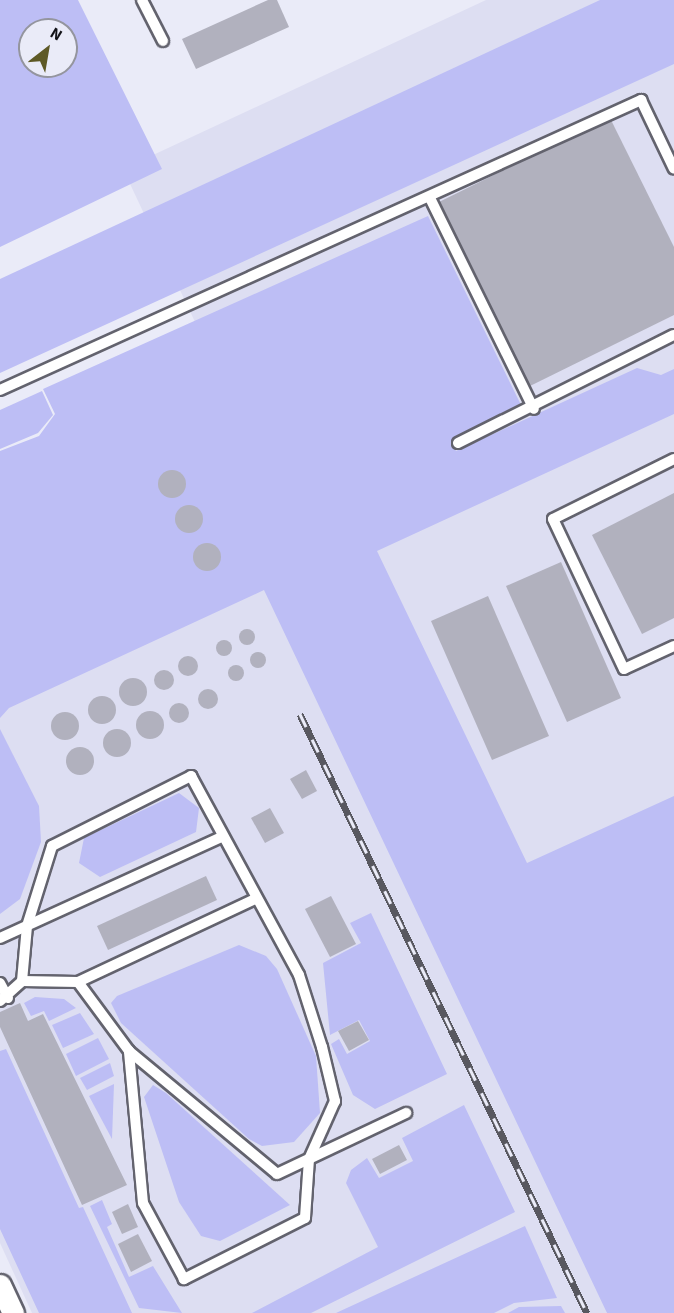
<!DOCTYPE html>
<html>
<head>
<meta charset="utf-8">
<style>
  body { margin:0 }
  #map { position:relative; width:674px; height:1313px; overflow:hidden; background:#eaebf8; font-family:"Source Sans 3",sans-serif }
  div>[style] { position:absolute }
  .built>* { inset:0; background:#dddef2 }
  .green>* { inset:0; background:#bdbef5 }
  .building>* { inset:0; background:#b1b1be }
  .round { border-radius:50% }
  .roads { filter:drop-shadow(2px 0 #63636e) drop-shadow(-2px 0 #63636e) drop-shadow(0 2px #63636e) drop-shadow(0 -2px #63636e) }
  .service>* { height:10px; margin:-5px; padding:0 5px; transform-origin:5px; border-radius:5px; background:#fff }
  .minor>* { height:21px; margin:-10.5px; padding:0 10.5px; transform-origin:10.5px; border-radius:10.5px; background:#fff }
  .rail>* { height:7px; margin-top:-3.5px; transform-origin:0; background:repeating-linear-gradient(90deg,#eaebf8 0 14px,#585860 0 28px); box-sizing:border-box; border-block:2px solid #585860 }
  span { translate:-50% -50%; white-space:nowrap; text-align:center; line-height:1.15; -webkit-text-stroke:4.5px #eaebf8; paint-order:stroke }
  .north { position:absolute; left:18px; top:18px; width:60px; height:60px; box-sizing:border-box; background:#eaebf8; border:2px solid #94959e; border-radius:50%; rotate:31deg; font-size:16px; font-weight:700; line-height:24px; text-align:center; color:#131318 }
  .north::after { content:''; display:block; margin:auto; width:21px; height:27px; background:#5e5926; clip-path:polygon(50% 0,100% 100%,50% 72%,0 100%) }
</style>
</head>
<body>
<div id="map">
  <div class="built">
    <i style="clip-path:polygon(486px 0,674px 0,674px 1313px,655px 1299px,123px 169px)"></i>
    <i style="clip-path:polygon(199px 368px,649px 1290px,606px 1313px,32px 1313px,0 1243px,0 457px)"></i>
  </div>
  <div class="green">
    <i style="clip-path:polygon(evenodd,0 0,78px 0,162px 169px,0 247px,0 0,30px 30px,66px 30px,66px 66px,30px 66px,30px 30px)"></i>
    <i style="clip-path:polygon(600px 0,674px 0,674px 64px,0 373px,0 279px)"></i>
    <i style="clip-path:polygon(428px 216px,522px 407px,452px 444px,456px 451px,637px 368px,661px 375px,674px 369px,674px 414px,377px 551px,527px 863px,674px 796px,674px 1313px,607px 1313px,264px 590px,9px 708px,0 718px,0 451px,39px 436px,55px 414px,43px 389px)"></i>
    <i style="clip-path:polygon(42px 391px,53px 415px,38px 433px,0 449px,0 410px)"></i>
    <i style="clip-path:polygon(0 729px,39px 806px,41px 842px,20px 899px,0 914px)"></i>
    <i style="clip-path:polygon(179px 793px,199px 808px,196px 832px,100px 877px,79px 863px,84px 838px)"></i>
    <i style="clip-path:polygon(371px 913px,447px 1074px,375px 1109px,353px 1095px,331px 1044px,339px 1039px,347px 1054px,370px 1041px,359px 1020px,330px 1035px,323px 963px,361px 943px,350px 923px)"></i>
    <i style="clip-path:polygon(239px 945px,266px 956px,277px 969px,316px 1056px,320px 1113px,294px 1142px,262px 1146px,249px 1139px,121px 1023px,111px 1003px,117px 996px)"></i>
    <i style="clip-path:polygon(35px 997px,64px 999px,76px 1008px,49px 1021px,44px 1011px,31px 1016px,24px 1003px)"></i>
    <i style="clip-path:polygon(80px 1013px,94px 1034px,63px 1048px,52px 1025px)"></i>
    <i style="clip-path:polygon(98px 1038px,109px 1059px,76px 1076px,66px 1054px)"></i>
    <i style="clip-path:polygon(6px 1049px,79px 1208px,83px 1207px,132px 1313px,39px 1313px,0 1229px,0 1051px)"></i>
    <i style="clip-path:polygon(110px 1063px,114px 1076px,87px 1090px,80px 1078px)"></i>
    <i style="clip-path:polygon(114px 1084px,112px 1139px,89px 1096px)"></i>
    <i style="clip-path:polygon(153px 1085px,166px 1093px,290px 1205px,220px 1241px,201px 1236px,179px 1202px,144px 1097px)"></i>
    <i style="clip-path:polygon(464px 1105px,515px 1212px,311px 1313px,252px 1313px,378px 1247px,346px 1183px,351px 1170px,367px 1158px,379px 1178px,413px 1161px,402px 1138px)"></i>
    <i style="clip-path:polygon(102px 1200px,112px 1224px,107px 1227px,129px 1277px,153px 1266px,182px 1313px,139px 1308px,90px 1206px)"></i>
    <i style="clip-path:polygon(525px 1226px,557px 1298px,514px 1303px,494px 1313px,336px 1313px)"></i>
    <i style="clip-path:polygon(561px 1306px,565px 1313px,508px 1313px,519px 1307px)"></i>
  </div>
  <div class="building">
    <i style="clip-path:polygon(268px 0,277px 0,289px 27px,196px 69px,182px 39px)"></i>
    <i style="clip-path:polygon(610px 118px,674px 247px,674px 315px,530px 386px,439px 202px)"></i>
    <i class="round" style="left:158px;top:470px;width:28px;height:28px"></i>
    <i style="clip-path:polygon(674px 493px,674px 618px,642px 634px,592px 535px)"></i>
    <i class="round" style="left:175px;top:505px;width:28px;height:28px"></i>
    <i class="round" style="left:193px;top:543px;width:28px;height:28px"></i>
    <i style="clip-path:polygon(561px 562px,621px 698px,567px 722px,506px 586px)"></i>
    <i style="clip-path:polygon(488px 596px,549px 736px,492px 760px,431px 621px)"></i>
    <i class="round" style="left:239px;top:629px;width:16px;height:16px"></i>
    <i class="round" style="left:216px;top:640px;width:16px;height:16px"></i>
    <i class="round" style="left:250px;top:652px;width:16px;height:16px"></i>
    <i class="round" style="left:178px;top:656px;width:20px;height:20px"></i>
    <i class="round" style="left:228px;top:665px;width:16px;height:16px"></i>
    <i class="round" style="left:154px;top:670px;width:20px;height:20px"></i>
    <i class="round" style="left:119px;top:678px;width:28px;height:28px"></i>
    <i class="round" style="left:198px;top:689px;width:20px;height:20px"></i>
    <i class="round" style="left:88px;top:696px;width:28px;height:28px"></i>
    <i class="round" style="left:169px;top:703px;width:20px;height:20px"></i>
    <i class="round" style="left:136px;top:711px;width:28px;height:28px"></i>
    <i class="round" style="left:51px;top:712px;width:28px;height:28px"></i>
    <i class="round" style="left:103px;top:729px;width:28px;height:28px"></i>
    <i class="round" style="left:66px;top:747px;width:28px;height:28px"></i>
    <i style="clip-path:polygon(306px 770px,317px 791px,302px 799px,290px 779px)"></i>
    <i style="clip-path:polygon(270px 808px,284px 833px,265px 843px,251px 818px)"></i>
    <i style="clip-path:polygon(206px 876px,217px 900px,108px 950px,97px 926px)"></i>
    <i style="clip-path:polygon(331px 896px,356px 944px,330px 957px,305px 909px)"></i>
    <i style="clip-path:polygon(20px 1003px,28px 1021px,43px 1014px,127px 1185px,82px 1205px,0 1027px,0 1012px)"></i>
    <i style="clip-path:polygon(358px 1021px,369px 1040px,349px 1051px,338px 1031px)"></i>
    <i style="clip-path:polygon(399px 1145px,407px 1160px,380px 1174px,372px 1159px)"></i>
    <i style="clip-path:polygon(128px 1204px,138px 1227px,122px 1234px,112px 1212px)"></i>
    <i style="clip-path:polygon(138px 1234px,152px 1261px,131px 1272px,118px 1244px)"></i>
  </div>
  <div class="roads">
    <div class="service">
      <i style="left:142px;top:0;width:46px;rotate:62.9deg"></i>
      <i style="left:430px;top:198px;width:235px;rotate:63.8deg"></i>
      <i style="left:0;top:390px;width:704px;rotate:-24.34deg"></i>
      <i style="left:641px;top:100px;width:76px;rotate:64.4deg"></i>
      <i style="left:458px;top:443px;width:241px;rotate:-26.6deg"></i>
      <i style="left:674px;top:459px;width:135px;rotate:153.6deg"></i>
      <i style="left:553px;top:519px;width:166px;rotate:64.7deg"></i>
      <i style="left:624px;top:669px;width:55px;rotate:-24.7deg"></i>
      <i style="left:0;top:938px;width:244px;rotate:-24.5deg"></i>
      <i style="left:22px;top:981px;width:55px;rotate:-84.8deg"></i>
      <i style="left:27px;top:926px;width:84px;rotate:-72.6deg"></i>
      <i style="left:52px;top:846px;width:156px;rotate:-26.7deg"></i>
      <i style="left:191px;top:776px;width:226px;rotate:61.5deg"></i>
      <i style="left:299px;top:975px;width:76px;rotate:72.3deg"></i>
      <i style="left:322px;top:1047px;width:56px;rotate:76.5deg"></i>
      <i style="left:335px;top:1101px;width:64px;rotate:114.1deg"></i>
      <i style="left:309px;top:1159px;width:59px;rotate:93.9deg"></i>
      <i style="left:305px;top:1218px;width:136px;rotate:153.2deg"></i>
      <i style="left:184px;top:1279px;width:86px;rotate:-118.3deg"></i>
      <i style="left:143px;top:1203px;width:153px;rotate:-95.3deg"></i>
      <i style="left:78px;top:982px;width:195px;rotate:-25.1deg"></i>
      <i style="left:0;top:983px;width:17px;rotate:62deg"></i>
      <i style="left:0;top:1001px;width:30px;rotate:-42deg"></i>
      <i style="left:22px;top:981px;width:56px;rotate:1deg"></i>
      <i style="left:78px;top:982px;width:86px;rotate:53.5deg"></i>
      <i style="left:129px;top:1051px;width:192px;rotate:39.7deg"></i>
      <i style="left:277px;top:1174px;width:143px;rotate:-25.3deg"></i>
    </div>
    <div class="minor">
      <i style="left:0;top:1285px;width:31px;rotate:65deg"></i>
    </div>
  </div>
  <div class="rail">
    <i style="left:300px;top:714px;width:664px;rotate:64.4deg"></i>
  </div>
  <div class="north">N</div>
</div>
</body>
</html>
